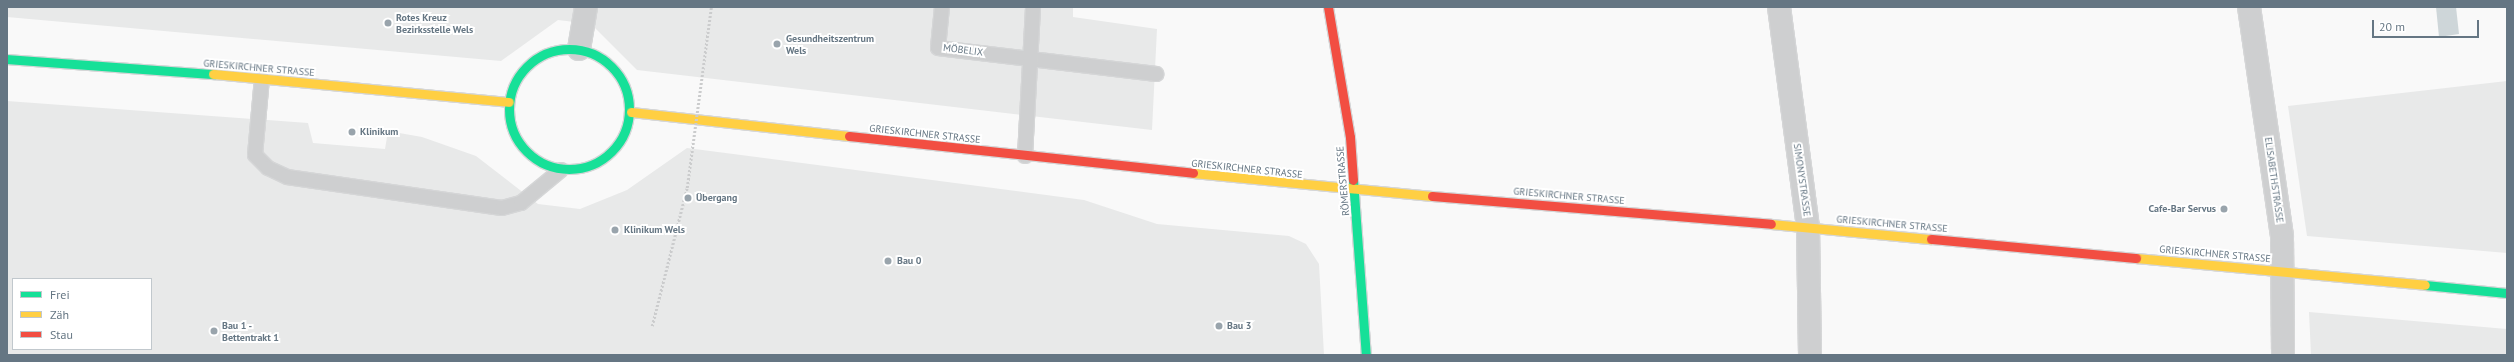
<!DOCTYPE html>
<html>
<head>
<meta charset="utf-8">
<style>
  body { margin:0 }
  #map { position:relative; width:2514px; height:362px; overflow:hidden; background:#f9f9f9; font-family:"PT Sans",sans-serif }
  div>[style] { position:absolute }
  .built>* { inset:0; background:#e8e9e9 }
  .water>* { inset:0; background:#ced6d9 }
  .roads { filter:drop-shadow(1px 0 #d5d6d7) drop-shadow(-1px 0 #d5d6d7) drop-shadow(0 1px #d5d6d7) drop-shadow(0 -1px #d5d6d7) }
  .lane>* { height:14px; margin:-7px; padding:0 7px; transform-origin:7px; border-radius:7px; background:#cecfd0 }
  .street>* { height:22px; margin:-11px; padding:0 11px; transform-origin:11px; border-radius:11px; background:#cecfd0 }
  .fast>* { height:9px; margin:-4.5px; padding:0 4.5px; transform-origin:4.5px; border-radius:4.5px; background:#16e098 }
  .fast>.ring { margin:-4.5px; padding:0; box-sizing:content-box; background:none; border:9px solid #16e098; border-radius:50% }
  .slow>* { height:9px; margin:-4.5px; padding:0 4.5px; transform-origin:4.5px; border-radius:4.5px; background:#ffcf43 }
  .jam>* { height:9px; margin:-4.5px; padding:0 4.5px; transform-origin:4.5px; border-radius:4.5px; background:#f24e42 }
  .path-bridge>* { height:2.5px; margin-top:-1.25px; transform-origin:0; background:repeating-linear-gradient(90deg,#cbcccd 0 2px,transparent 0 4px) }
  .dots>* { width:11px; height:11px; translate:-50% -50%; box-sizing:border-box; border:2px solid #fff; border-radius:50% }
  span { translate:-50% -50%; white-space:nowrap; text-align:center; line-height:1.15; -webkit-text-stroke:4px #fff; paint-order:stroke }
  .poi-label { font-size:10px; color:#657683; font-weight:700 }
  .left { translate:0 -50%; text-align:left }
  .right { translate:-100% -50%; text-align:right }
  .street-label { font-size:10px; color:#657683 }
  .frame { position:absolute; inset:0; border:8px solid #657683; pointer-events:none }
  .legend { position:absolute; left:12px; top:278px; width:140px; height:72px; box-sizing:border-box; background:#fff; border:1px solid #c1c8cd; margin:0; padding:5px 7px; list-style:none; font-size:12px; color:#657683 }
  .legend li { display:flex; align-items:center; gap:8px; height:20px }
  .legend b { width:20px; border:1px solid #c1c8cd }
  .scale { position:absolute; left:2372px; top:20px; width:107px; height:18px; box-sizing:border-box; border:2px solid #657683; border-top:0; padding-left:5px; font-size:12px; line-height:14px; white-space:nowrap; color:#657683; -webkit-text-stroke:3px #fff; paint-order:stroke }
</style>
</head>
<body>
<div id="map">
  <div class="built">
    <i style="clip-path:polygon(7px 7px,1073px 7px,1073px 17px,1157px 29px,1152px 130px,637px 70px,591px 24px,558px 20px,501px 61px,7px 17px)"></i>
    <i style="clip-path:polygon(2507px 81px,2507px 253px,2307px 236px,2288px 106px)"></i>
    <i style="clip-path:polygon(evenodd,7px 101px,308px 123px,313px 143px,385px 149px,388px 131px,422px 137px,476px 156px,538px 204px,580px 209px,627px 190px,687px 148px,1084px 200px,1157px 224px,1289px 236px,1306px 244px,1319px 264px,1324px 355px,7px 355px,7px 101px,13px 279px,151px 279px,151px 349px,13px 349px,13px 279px)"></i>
    <i style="clip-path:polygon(2309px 312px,2507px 329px,2507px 355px,2311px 355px)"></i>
  </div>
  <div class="water">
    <i style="clip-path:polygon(2436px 7px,2456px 7px,2459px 34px,2439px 37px)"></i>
  </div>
  <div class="roads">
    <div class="lane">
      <i style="left:942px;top:7px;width:41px;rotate:95.6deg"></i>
      <i style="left:938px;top:48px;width:220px;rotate:6.8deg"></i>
      <i style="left:262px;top:78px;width:77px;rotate:95.2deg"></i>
      <i style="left:255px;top:155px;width:18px;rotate:45deg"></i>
      <i style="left:268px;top:168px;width:21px;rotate:25deg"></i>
      <i style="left:287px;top:177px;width:217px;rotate:8.2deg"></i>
      <i style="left:502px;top:208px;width:20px;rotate:-15deg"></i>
      <i style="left:521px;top:203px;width:52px;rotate:-39.5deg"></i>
      <i style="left:1025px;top:156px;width:149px;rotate:-86.9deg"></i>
    </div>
    <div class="street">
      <i style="left:1779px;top:7px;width:222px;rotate:82.5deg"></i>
      <i style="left:1808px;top:227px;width:128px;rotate:89.1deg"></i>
      <i style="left:2249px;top:7px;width:232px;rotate:81.8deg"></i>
      <i style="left:2282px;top:237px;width:118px;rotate:89.5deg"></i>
      <i style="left:579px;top:49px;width:43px;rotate:-80.5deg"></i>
    </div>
    <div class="fast">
      <i class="ring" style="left:509px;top:49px;width:111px;height:111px"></i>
      <i style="left:7px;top:59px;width:207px;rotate:4.2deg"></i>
      <i style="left:1353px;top:180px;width:175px;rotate:85.8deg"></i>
      <i style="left:2425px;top:285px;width:82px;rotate:5.6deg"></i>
    </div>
    <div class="slow">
      <i style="left:213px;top:74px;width:297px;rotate:5.4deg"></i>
      <i style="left:631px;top:112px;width:219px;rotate:6.3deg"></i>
      <i style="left:1193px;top:173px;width:240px;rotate:5.5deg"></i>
      <i style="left:1771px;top:224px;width:161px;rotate:5.4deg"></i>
      <i style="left:2136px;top:258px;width:290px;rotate:5.3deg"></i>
    </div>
    <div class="jam">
      <i style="left:1328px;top:7px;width:132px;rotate:80.4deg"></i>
      <i style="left:1350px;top:137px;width:43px;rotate:86deg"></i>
      <i style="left:849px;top:136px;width:346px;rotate:6.1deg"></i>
      <i style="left:1432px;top:196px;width:340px;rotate:4.7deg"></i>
      <i style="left:1931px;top:239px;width:206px;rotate:5.3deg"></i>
    </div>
  </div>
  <div class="path-bridge">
    <i style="left:652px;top:326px;width:142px;rotate:-75.8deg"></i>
    <i style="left:687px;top:188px;width:183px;rotate:-82.4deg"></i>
  </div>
  <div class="dots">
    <i style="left:388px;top:23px;background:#99a4ac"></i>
    <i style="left:777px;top:44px;background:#99a4ac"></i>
    <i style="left:352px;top:132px;background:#99a4ac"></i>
    <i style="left:688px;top:198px;background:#99a4ac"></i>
    <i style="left:2224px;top:209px;background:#99a4ac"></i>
    <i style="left:615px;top:230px;background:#99a4ac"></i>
    <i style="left:888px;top:261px;background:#99a4ac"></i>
    <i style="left:1219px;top:326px;background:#99a4ac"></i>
    <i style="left:214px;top:331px;background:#99a4ac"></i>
  </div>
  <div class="poi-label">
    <span class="left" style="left:396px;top:23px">Rotes Kreuz<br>Bezirksstelle Wels</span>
    <span class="left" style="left:786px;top:44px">Gesundheitszentrum<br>Wels</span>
    <span class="left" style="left:360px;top:132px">Klinikum</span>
    <span class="left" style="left:696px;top:198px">Übergang</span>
    <span class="right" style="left:2216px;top:209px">Cafe-Bar Servus</span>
    <span class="left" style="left:624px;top:230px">Klinikum Wels</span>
    <span class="left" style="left:897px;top:261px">Bau 0</span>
    <span class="left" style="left:222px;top:331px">Bau 1 -<br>Bettentrakt 1</span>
    <span class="left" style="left:1227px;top:326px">Bau 3</span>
  </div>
  <div class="street-label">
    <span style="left:963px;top:50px;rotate:7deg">MÖBELIX</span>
    <span style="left:259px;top:68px;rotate:5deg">GRIESKIRCHNER STRASSE</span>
    <span style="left:925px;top:134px;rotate:6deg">GRIESKIRCHNER STRASSE</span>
    <span style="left:1247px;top:169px;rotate:6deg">GRIESKIRCHNER STRASSE</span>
    <span style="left:1802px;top:180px;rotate:82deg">SIMONYSTRASSE</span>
    <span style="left:2274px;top:180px;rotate:82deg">ELISABETHSTRASSE</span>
    <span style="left:1343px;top:181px;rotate:-95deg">RÖMERSTRASSE</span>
    <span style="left:1569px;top:196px;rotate:5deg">GRIESKIRCHNER STRASSE</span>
    <span style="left:1892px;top:224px;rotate:5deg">GRIESKIRCHNER STRASSE</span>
    <span style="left:2215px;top:254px;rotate:5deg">GRIESKIRCHNER STRASSE</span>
  </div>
  <div class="frame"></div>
  <ul class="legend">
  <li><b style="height:5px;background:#16e098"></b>Frei</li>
  <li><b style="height:5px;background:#ffcf43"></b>Zäh</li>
  <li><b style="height:5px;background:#f24e42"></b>Stau</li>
  </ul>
  <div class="scale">20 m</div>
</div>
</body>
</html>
